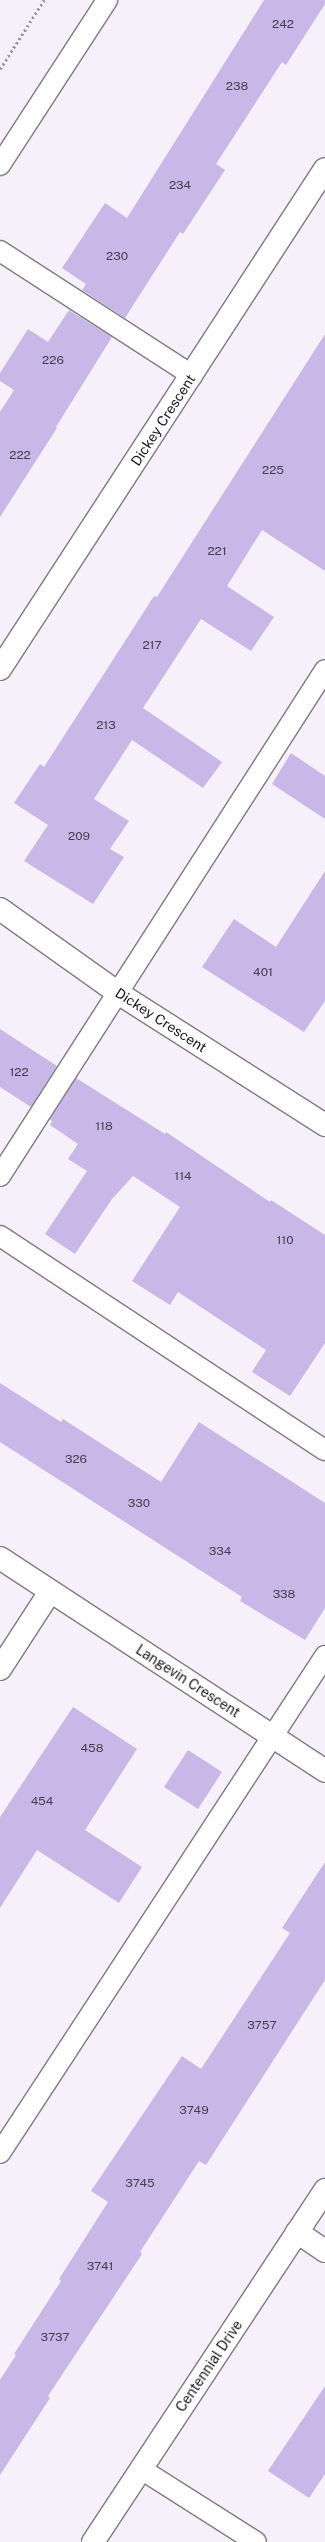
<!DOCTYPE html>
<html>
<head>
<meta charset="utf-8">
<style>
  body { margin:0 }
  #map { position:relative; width:325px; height:2542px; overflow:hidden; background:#f6f0fa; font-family:"Public Sans",sans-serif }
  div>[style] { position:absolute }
  .building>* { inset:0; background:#c9b8e7 }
  .path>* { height:2.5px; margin-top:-1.25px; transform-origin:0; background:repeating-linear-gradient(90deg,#98949b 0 2px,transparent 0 5px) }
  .roads { filter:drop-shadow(1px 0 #7f7a83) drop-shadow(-1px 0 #7f7a83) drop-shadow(0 1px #7f7a83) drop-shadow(0 -1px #7f7a83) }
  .lane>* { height:20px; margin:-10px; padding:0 10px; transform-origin:10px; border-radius:10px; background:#fff }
  .street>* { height:22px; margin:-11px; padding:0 11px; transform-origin:11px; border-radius:11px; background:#fff }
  span { translate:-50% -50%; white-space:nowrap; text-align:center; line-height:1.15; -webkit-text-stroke:3px #fff; paint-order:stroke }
  .number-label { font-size:12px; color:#443e4d }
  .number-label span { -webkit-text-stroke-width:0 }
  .street-label { font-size:14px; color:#18161a }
</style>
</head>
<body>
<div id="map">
  <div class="building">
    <i style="clip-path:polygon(264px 0,325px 0,325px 4px,286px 65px,282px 62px,216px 164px,225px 170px,183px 234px,180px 232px,125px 318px,82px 290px,86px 284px,62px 268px,105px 203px,127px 218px)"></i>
    <i style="clip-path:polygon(69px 310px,112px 337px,56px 427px,57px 428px,0 517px,0 412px,14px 390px,0 381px,0 373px,28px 329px,48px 342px)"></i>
    <i style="clip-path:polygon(325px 334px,325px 571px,262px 530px,227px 586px,274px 617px,251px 651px,201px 619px,143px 708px,222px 762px,203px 788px,132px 740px,94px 799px,129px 821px,110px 849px,124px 857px,93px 904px,24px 861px,48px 825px,14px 803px,40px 764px,44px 767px,154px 596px,157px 597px)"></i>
    <i style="clip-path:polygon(291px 753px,325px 776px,325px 819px,272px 784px)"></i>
    <i style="clip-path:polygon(325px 871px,325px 1001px,304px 1032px,202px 967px,234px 919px,276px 947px)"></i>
    <i style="clip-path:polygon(0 1029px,57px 1066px,31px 1107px,0 1087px)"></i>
    <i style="clip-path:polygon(76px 1078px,165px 1134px,166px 1132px,270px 1202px,271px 1200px,325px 1235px,325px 1343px,290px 1396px,252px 1372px,266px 1350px,178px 1292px,170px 1305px,132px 1281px,180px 1207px,133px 1176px,112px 1199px,75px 1254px,45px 1234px,87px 1171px,68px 1159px,78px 1144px,50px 1125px,52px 1121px,50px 1119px)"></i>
    <i style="clip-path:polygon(0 1383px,61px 1422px,63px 1419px,161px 1482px,199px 1422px,325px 1503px,325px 1608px,305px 1640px,240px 1601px,242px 1597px,0 1442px)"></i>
    <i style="clip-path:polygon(73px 1707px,137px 1749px,85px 1830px,142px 1867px,119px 1903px,37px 1850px,0 1908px,0 1817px)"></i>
    <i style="clip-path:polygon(188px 1750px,222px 1772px,198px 1809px,164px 1787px)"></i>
    <i style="clip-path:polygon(325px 1862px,325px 1980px,206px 2165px,199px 2161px,140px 2252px,142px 2254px,48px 2396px,50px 2398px,0 2475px,0 2380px,16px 2355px,14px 2354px,61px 2281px,59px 2279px,108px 2202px,91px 2191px,182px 2056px,201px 2069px,290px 1933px,282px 1928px)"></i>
    <i style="clip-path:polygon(325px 2386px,325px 2474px,309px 2498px,268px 2471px)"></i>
  </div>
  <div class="path">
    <i style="left:0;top:69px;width:82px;rotate:-57.5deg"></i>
  </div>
  <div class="roads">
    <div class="lane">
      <i style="left:0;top:165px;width:197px;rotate:-57deg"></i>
      <i style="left:0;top:251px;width:229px;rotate:32.9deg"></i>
      <i style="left:0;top:1176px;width:601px;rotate:-57.29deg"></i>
      <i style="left:0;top:1236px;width:389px;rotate:33.4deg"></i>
      <i style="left:0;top:2153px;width:594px;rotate:-56.82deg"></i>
      <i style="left:141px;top:2469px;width:136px;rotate:32.4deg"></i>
    </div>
    <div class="street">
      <i style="left:0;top:669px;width:596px;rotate:-56.98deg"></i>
      <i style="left:0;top:909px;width:145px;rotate:35.4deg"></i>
      <i style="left:118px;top:993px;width:246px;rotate:32.5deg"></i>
      <i style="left:0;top:1558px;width:389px;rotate:33.2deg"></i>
      <i style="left:0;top:1669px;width:92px;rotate:-57deg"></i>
      <i style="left:297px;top:2232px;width:34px;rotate:34deg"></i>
      <i style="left:93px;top:2542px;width:422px;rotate:-56.6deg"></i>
    </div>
  </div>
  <div class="number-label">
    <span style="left:283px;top:25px">242</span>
    <span style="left:237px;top:87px">238</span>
    <span style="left:180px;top:186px">234</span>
    <span style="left:117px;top:257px">230</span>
    <span style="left:53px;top:361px">226</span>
    <span style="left:20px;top:456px">222</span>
    <span style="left:273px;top:471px">225</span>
    <span style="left:217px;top:552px">221</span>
    <span style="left:152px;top:646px">217</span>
    <span style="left:106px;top:726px">213</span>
    <span style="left:79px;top:837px">209</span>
    <span style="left:263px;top:973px">401</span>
    <span style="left:19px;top:1073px">122</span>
    <span style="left:104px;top:1127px">118</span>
    <span style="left:183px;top:1177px">114</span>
    <span style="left:285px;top:1241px">110</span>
    <span style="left:76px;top:1460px">326</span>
    <span style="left:139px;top:1504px">330</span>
    <span style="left:220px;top:1552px">334</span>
    <span style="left:284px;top:1595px">338</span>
    <span style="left:92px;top:1749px">458</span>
    <span style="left:42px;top:1802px">454</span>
    <span style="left:262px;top:2026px">3757</span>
    <span style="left:194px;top:2111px">3749</span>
    <span style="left:140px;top:2184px">3745</span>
    <span style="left:100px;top:2267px">3741</span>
    <span style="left:55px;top:2338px">3737</span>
  </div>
  <div class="street-label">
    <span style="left:163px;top:420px;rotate:-57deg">Dickey Crescent</span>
    <span style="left:161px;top:1020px;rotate:33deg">Dickey Crescent</span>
    <span style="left:188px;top:1681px;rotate:33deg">Langevin Crescent</span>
    <span style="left:209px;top:2366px;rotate:-56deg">Centennial Drive</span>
  </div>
</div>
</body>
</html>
